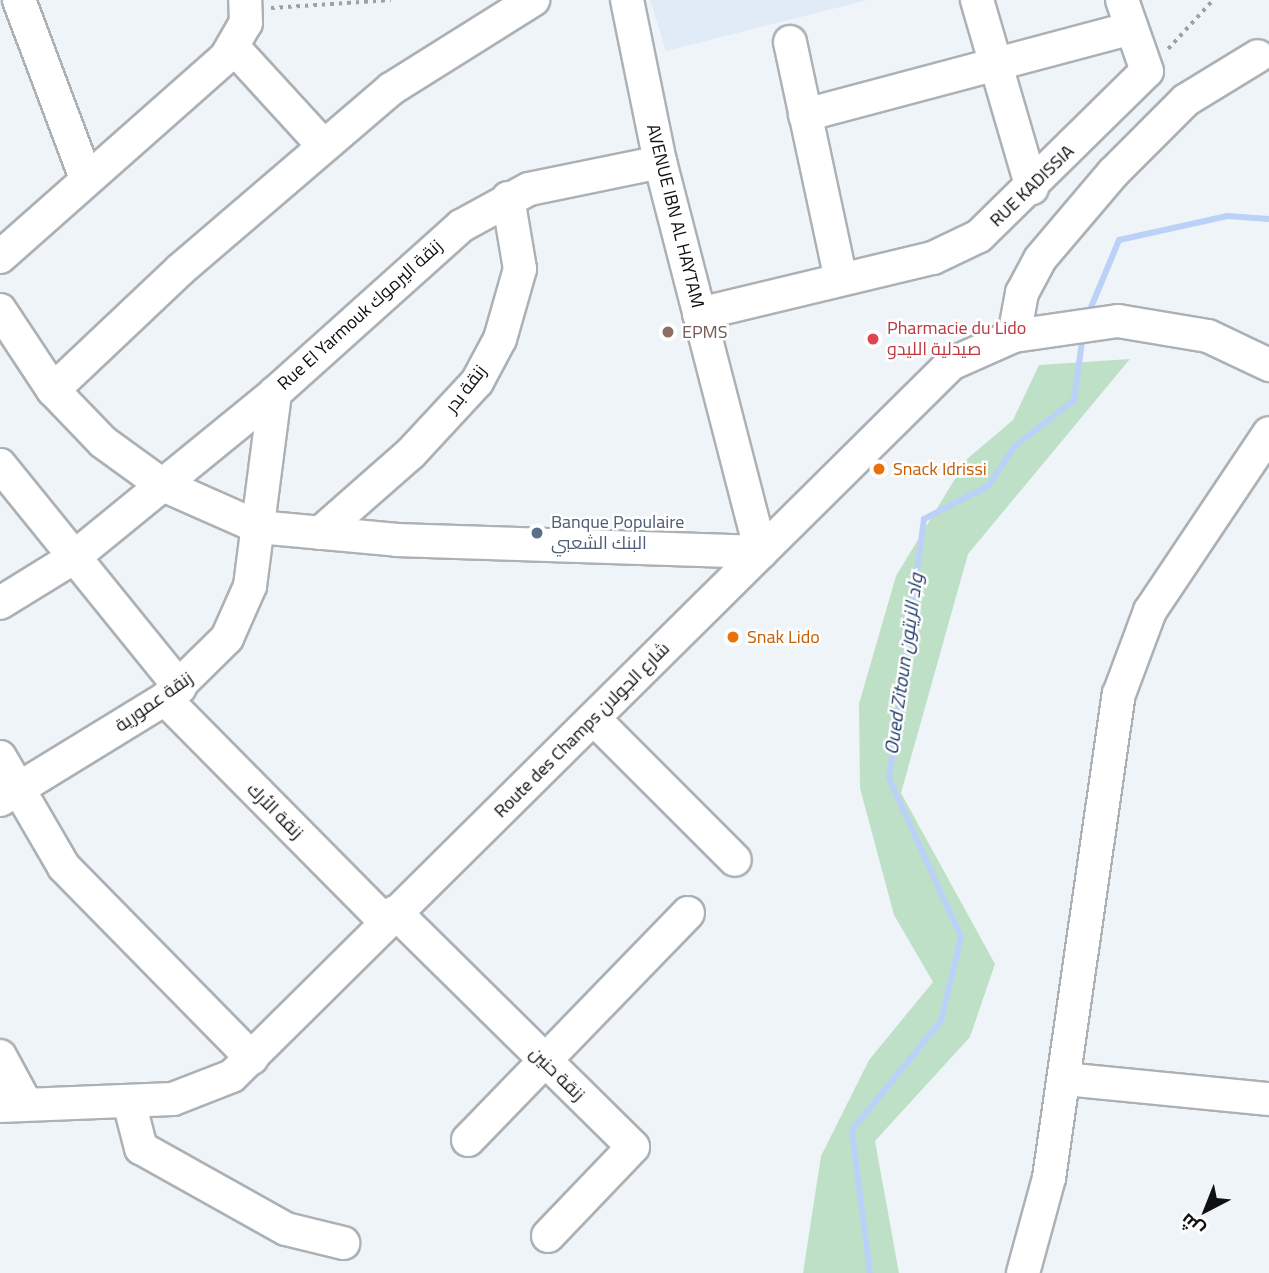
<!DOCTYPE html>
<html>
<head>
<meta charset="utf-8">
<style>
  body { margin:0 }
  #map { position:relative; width:1269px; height:1273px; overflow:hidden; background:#eff4f9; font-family:Georgia,Cairo,serif }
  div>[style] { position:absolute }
  .built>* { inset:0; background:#e1ebf7 }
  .green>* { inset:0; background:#bee0c7 }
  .stream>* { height:6px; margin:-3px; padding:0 3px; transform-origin:3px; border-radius:3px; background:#bcd1f7 }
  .path>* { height:3.5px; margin-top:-1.75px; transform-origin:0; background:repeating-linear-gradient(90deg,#9da1a5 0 3.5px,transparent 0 8.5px) }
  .roads { filter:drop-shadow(2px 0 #acb1b6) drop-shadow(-2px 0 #acb1b6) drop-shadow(0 2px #acb1b6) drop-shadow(0 -2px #acb1b6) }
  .minor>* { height:32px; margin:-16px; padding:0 16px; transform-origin:16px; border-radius:16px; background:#fff }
  .dots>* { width:19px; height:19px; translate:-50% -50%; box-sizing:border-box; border:4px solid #fff; border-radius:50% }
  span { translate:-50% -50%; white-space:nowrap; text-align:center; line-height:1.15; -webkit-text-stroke:5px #fff; paint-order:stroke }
  .street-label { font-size:18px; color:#0e1012 }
  .health-label { font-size:18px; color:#be3a42 }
  .left { translate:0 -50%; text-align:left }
  .education-label { font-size:18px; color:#785e54 }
  .food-label { font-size:18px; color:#c56008 }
  .service-label { font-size:18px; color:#4e5e75 }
  .water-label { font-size:19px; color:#203969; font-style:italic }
  .north { position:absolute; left:1171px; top:1175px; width:70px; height:70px; -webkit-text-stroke:5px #fff; paint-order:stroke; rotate:222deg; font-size:19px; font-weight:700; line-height:28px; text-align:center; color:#0e1012 }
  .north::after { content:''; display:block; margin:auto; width:24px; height:32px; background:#0e1012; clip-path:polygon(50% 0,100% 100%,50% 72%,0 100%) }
</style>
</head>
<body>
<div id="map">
  <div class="built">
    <i style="clip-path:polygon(650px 0,868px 0,666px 51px)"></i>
  </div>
  <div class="green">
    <i style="clip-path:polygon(1130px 359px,968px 554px,901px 793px,995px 964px,970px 1037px,875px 1141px,899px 1273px,803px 1273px,821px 1156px,869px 1060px,933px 982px,894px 915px,860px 788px,859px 704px,896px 576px,967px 459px,1013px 420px,1039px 365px)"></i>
  </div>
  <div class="stream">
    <i style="left:1087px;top:317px;width:83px;rotate:-67.4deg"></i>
    <i style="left:1119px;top:240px;width:111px;rotate:-12.5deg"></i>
    <i style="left:1227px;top:216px;width:42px;rotate:4.1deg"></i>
    <i style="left:870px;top:1273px;width:144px;rotate:-97.2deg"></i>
    <i style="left:852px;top:1130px;width:141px;rotate:-50.8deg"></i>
    <i style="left:941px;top:1021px;width:86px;rotate:-76.6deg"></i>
    <i style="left:961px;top:937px;width:175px;rotate:-114.4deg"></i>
    <i style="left:889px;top:778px;width:261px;rotate:-82.3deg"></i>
    <i style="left:924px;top:519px;width:72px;rotate:-27.3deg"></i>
    <i style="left:988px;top:486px;width:48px;rotate:-56deg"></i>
    <i style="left:1015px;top:446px;width:75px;rotate:-37.9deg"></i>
    <i style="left:1074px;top:400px;width:67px;rotate:-82.2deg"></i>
  </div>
  <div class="path">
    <i style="left:271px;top:8px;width:120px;rotate:-3.8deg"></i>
    <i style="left:1168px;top:49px;width:67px;rotate:-47.4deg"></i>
  </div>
  <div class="roads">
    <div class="minor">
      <i style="left:19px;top:0;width:190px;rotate:69.4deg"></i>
      <i style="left:977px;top:0;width:196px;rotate:73.7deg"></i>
      <i style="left:790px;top:42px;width:242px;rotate:77.9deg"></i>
      <i style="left:234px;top:48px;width:132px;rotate:47.5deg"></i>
      <i style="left:805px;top:115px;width:335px;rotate:-14.9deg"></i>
      <i style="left:0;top:257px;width:302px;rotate:-41.5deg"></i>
      <i style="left:226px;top:57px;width:39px;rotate:-60deg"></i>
      <i style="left:246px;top:23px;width:23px;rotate:-92deg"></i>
      <i style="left:0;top:310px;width:96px;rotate:56.5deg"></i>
      <i style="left:53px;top:390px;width:72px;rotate:46.1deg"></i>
      <i style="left:103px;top:442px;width:72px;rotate:35.9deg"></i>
      <i style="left:161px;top:484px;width:106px;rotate:23.9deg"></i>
      <i style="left:258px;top:527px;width:140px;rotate:5.3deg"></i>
      <i style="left:397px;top:540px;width:364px;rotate:1.9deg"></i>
      <i style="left:761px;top:552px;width:403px;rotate:-104.5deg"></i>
      <i style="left:660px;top:162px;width:165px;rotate:-101.5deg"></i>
      <i style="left:699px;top:314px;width:241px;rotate:-13.5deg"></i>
      <i style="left:933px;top:258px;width:51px;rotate:-25.6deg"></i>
      <i style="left:979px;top:236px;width:235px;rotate:-44.5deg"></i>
      <i style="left:1147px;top:71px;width:75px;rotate:-109.4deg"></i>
      <i style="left:1014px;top:336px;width:44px;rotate:-79.5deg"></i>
      <i style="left:1022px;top:293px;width:38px;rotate:-62deg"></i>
      <i style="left:1040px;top:259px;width:113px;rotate:-49.7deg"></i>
      <i style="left:1113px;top:173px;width:103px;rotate:-45deg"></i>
      <i style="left:1186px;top:100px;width:84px;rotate:-31.4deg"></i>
      <i style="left:53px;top:390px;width:176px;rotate:-43.4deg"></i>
      <i style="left:181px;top:269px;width:277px;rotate:-40.6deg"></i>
      <i style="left:391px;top:89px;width:168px;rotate:-32.1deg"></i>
      <i style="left:0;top:465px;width:286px;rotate:51deg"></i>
      <i style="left:320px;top:533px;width:121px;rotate:-41.3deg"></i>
      <i style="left:411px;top:453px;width:97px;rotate:-47.1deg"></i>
      <i style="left:477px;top:382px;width:49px;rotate:-61.9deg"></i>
      <i style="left:500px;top:339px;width:73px;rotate:-74.1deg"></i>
      <i style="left:520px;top:269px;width:72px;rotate:-99.6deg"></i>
      <i style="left:0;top:603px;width:86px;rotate:-31.7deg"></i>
      <i style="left:73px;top:558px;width:261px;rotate:-39.2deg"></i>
      <i style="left:275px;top:393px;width:250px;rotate:-41.9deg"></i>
      <i style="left:461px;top:226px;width:77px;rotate:-28.6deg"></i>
      <i style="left:529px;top:189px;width:134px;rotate:-11.6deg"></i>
      <i style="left:165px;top:699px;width:314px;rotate:45.3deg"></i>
      <i style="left:594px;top:719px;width:199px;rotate:45deg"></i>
      <i style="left:0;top:757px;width:127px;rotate:59.8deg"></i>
      <i style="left:64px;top:867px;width:268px;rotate:45.5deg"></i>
      <i style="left:0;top:800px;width:193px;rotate:-31.5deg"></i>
      <i style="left:165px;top:699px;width:87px;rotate:-44.5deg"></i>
      <i style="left:227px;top:638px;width:57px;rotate:-66.1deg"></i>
      <i style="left:250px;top:586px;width:195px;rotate:-82.6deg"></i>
      <i style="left:395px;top:912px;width:334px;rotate:44.6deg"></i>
      <i style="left:633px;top:1147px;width:123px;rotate:133.7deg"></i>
      <i style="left:0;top:1056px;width:52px;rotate:61.5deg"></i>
      <i style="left:1064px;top:1079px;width:206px;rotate:5.6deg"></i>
      <i style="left:129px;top:1102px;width:48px;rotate:75.4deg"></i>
      <i style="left:141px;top:1148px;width:166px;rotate:29.2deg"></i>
      <i style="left:286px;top:1229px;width:59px;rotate:13.8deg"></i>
      <i style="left:0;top:1106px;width:173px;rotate:-2.3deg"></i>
      <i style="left:173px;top:1099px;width:63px;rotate:-21.3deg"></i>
      <i style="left:232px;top:1076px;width:1012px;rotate:-44.72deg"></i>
      <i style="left:951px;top:364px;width:69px;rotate:-24deg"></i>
      <i style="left:1014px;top:336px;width:105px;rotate:-8.2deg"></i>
      <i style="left:1118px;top:321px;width:91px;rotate:9.5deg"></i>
      <i style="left:1208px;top:336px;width:68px;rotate:25.4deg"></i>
      <i style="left:468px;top:1140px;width:316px;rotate:-45.9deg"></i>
      <i style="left:1023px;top:1273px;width:98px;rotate:-74.7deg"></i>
      <i style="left:1049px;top:1178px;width:489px;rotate:-81.8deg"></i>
      <i style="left:1119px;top:694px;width:89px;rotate:-69.5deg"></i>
      <i style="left:1150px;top:611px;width:214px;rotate:-56.2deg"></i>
    </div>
  </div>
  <div class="dots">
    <i style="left:668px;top:332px;background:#8d6e63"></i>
    <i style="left:873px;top:339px;background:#e0444e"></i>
    <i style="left:879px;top:469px;background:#e8710a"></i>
    <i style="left:537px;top:533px;background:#5c6f8a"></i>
    <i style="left:733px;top:637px;background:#e8710a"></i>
  </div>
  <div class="street-label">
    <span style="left:1032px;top:186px;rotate:-44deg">RUE KADISSIA</span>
    <span style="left:675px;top:216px;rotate:76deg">AVENUE IBN AL HAYTAM</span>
    <span style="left:360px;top:315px;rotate:-42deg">Rue El Yarmouk زنقة اليرموك</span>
    <span style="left:466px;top:389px;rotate:-52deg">زنقة بدر</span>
    <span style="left:154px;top:702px;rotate:-35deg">زنقة عمورية</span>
    <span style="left:582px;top:730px;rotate:-45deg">Route des Champs شارع الجولان</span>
    <span style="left:275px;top:811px;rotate:45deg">زنقة الأرك</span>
    <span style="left:557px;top:1074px;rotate:44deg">زنقة حنين</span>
  </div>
  <div class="health-label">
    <span class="left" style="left:887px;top:339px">Pharmacie du Lido<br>صيدلية الليدو</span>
  </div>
  <div class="education-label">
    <span class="left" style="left:682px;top:332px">EPMS</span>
  </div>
  <div class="food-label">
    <span class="left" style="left:893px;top:469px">Snack Idrissi</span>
    <span class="left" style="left:747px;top:637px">Snak Lido</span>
  </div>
  <div class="service-label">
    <span class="left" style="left:551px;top:533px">Banque Populaire<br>البنك الشعبي</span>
  </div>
  <div class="water-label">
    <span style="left:904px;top:664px;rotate:-82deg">Oued Zitoun واد الزيتون</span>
  </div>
  <div class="north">ش</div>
</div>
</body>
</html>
